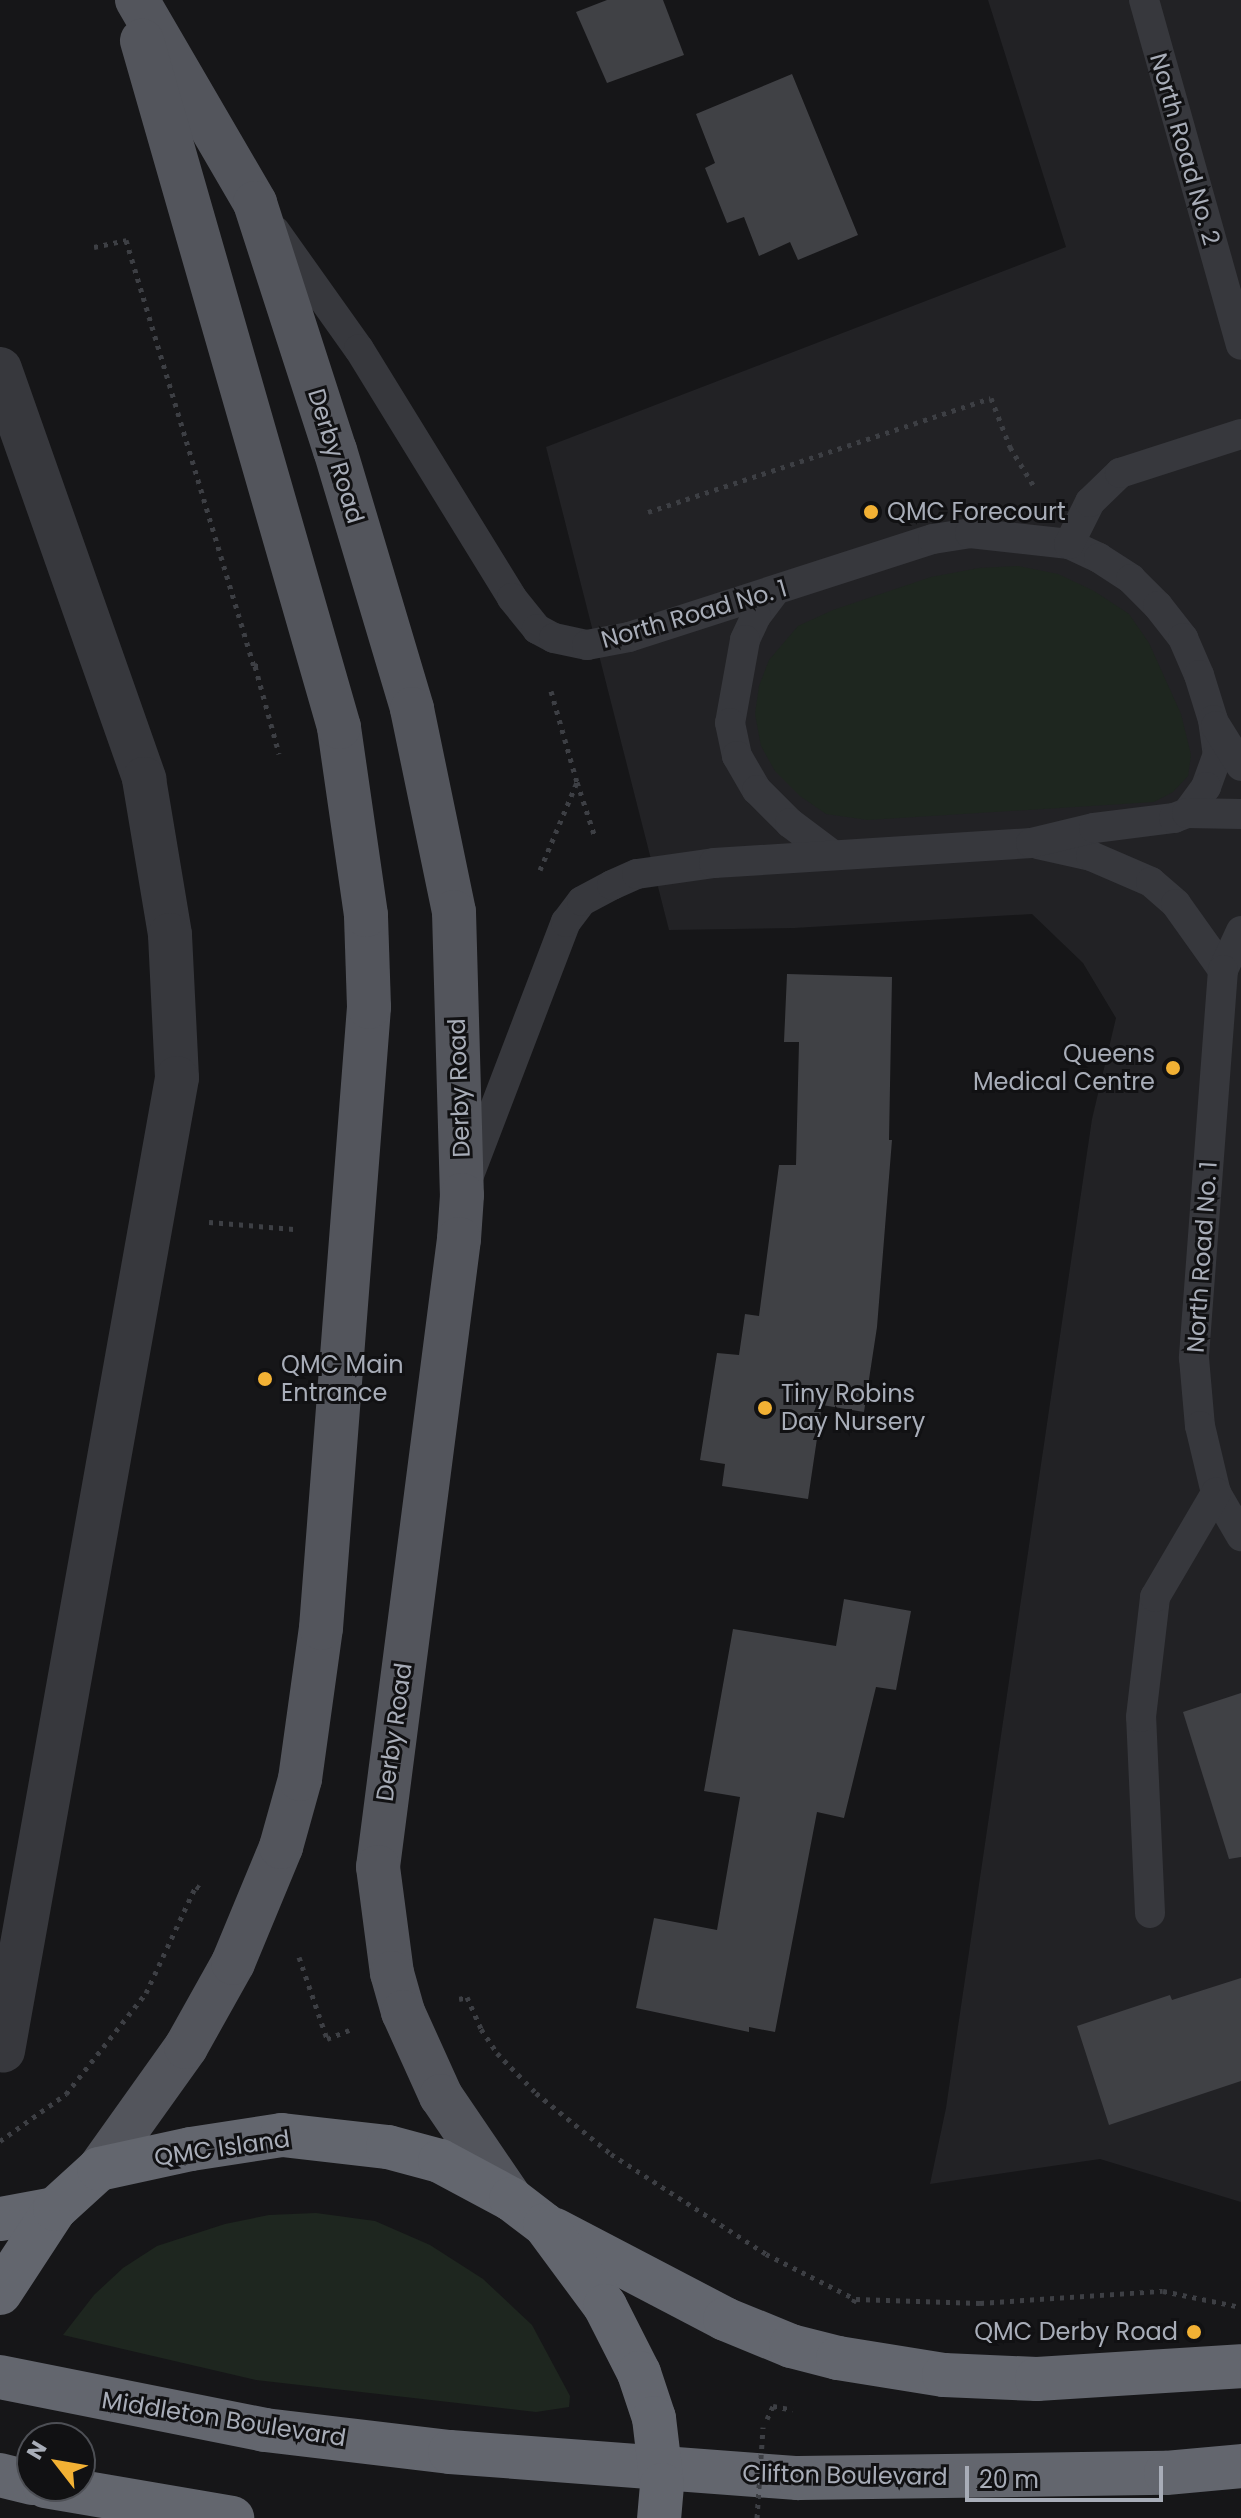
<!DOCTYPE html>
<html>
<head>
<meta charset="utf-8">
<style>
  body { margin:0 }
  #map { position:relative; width:1241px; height:2518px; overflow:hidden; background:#161618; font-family:Poppins,sans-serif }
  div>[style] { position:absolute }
  .built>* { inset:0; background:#222225 }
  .green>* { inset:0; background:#1e261f }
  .building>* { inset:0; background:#404145 }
  .path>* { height:5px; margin-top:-2.5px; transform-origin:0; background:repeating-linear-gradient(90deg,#3d3f44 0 4px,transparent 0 10px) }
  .lane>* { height:30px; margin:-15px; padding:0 15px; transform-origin:15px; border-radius:15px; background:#37383d }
  .street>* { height:44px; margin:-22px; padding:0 22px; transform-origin:22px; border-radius:22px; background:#37383d }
  .primary>* { height:44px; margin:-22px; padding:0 22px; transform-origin:22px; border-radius:22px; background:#53555c }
  .highway>* { height:44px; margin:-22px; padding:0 22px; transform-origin:22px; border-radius:22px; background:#63666e }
  .path-bridge>* { height:5px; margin-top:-2.5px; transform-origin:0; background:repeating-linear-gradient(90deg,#3d3f44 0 4px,transparent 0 10px) }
  .highway-bridge>* { height:44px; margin:-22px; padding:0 22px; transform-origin:22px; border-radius:22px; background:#63666e }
  .dots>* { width:22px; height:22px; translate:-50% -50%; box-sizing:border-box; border:4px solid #111113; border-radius:50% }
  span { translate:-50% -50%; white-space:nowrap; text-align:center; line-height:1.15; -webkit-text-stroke:6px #111113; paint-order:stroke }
  .street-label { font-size:24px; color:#a8adb8 }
  .poi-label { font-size:24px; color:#a8adb8 }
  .left { translate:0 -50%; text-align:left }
  .right { translate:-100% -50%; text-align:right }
  .north { position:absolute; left:16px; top:2422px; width:80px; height:80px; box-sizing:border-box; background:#111113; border:2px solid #4d4f55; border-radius:50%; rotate:301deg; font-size:22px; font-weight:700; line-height:32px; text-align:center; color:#a8adb8 }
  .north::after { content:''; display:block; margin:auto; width:28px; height:36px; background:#f2b134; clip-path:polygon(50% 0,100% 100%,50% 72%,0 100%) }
  .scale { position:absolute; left:965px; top:2466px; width:198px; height:36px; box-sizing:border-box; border:4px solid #a8adb8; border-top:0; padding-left:10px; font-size:24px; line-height:28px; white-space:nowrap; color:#a8adb8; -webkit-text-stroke:6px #111113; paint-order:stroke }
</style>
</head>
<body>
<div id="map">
  <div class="built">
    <i style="clip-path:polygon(988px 0,1241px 0,1241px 2202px,1100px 2159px,930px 2184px,946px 2108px,1092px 1119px,1116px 1018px,1083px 963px,1032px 914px,794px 928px,669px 930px,546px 447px,1066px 247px)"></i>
  </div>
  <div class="green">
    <i style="clip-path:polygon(1018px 566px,1058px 574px,1094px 591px,1129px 614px,1149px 643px,1181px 714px,1191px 755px,1188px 776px,1173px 792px,1154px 802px,868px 820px,826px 814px,800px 796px,775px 771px,761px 746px,755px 714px,759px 686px,769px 660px,798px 626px,833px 610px,931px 577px,979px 568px)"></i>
    <i style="clip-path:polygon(316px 2213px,375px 2221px,430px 2245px,483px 2279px,532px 2325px,570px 2396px,569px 2407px,536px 2412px,256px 2380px,63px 2335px,94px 2295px,123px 2268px,157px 2246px,225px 2224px,269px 2215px)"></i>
  </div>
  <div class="building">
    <i style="clip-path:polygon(607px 0,663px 0,684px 55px,607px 83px,576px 12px)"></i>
    <i style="clip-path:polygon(792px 74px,858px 235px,798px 260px,790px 242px,759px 256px,744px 217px,727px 223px,705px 168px,715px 163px,696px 114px)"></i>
    <i style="clip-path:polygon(787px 974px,892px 977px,889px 1140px,892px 1140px,877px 1327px,864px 1412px,822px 1405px,808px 1499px,722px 1486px,725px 1464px,700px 1460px,717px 1353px,739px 1355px,745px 1314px,759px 1316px,779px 1165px,796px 1165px,799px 1042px,784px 1042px)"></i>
    <i style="clip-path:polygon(844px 1599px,911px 1611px,896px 1690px,876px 1687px,844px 1818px,817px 1812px,775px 2032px,749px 2027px,749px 2032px,636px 2008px,654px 1918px,717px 1930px,740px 1797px,704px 1791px,733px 1629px,836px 1646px)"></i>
    <i style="clip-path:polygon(1241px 1693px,1241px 1857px,1229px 1859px,1183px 1712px)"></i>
    <i style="clip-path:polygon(1241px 1978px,1241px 2081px,1109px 2125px,1077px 2026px,1170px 1995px,1172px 2000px)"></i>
  </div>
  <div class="path">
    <i style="left:94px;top:247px;width:33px;rotate:-12deg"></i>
    <i style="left:126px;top:240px;width:445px;rotate:73.3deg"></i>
    <i style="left:254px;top:666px;width:7px;rotate:-16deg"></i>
    <i style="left:648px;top:512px;width:361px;rotate:-18.4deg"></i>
    <i style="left:991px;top:398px;width:53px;rotate:68.8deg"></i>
    <i style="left:1010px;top:447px;width:48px;rotate:58.6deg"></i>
    <i style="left:255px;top:666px;width:91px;rotate:74.7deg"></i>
    <i style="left:551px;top:691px;width:95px;rotate:74.1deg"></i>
    <i style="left:540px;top:870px;width:95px;rotate:-67.2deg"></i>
    <i style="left:577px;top:782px;width:58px;rotate:71.9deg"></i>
    <i style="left:209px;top:1222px;width:85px;rotate:4.7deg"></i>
    <i style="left:299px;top:1957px;width:87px;rotate:71.1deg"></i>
    <i style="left:327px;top:2039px;width:24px;rotate:-22deg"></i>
    <i style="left:459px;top:1999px;width:8px;rotate:-14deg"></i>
    <i style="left:467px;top:1997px;width:35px;rotate:66deg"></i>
    <i style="left:481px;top:2029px;width:29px;rotate:56deg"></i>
    <i style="left:497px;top:2053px;width:56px;rotate:45.7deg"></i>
    <i style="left:536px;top:2093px;width:97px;rotate:39.1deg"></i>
    <i style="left:611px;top:2154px;width:184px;rotate:32.8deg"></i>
    <i style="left:766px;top:2254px;width:100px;rotate:26.8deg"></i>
    <i style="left:855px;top:2299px;width:4px;rotate:117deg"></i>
    <i style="left:0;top:2141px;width:81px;rotate:-35.5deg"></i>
    <i style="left:66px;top:2094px;width:129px;rotate:-51.6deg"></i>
    <i style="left:146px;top:1993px;width:118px;rotate:-65deg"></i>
    <i style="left:196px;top:1886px;width:6px;rotate:31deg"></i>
    <i style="left:856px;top:2299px;width:124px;rotate:1.8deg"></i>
    <i style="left:980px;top:2303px;width:183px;rotate:-3.8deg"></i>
    <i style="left:1163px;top:2291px;width:75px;rotate:11.6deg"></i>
    <i style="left:767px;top:2419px;width:14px;rotate:-65deg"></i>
    <i style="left:773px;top:2406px;width:20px;rotate:11deg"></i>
  </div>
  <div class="lane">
    <i style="left:1144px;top:0;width:358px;rotate:74.3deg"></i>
    <i style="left:275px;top:231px;width:145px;rotate:54.6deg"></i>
    <i style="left:359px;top:349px;width:292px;rotate:58.4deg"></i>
    <i style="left:512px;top:598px;width:40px;rotate:51deg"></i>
    <i style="left:537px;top:629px;width:19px;rotate:28deg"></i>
    <i style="left:554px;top:638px;width:34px;rotate:12deg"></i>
    <i style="left:587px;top:645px;width:43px;rotate:-10.8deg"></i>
    <i style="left:629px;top:637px;width:319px;rotate:-17.9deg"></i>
    <i style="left:933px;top:539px;width:37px;rotate:-9deg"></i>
    <i style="left:970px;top:533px;width:100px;rotate:6.3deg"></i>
    <i style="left:1069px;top:544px;width:33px;rotate:25deg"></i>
    <i style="left:1099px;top:558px;width:38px;rotate:33deg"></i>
    <i style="left:1131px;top:579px;width:38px;rotate:45deg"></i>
    <i style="left:1158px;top:606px;width:41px;rotate:52deg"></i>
    <i style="left:1183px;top:638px;width:40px;rotate:66.6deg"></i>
    <i style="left:1199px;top:675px;width:47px;rotate:72.7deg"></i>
    <i style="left:1213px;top:720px;width:34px;rotate:82deg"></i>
    <i style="left:1218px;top:754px;width:35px;rotate:110deg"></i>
    <i style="left:1206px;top:787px;width:32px;rotate:126deg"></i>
    <i style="left:1069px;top:544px;width:47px;rotate:-63.4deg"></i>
    <i style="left:1090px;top:502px;width:42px;rotate:-44deg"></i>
    <i style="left:1120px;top:473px;width:127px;rotate:-17.9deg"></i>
    <i style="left:775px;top:591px;width:31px;rotate:127deg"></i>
    <i style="left:756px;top:616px;width:26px;rotate:115deg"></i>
    <i style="left:745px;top:640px;width:84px;rotate:100.2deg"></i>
    <i style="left:730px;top:723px;width:34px;rotate:78deg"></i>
    <i style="left:737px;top:756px;width:39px;rotate:60deg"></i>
    <i style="left:757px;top:790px;width:47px;rotate:45deg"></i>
    <i style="left:790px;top:823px;width:50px;rotate:36.9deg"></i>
    <i style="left:1216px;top:726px;width:47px;rotate:58deg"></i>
    <i style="left:1038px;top:844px;width:54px;rotate:12.8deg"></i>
    <i style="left:1091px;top:856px;width:65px;rotate:23.4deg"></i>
    <i style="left:1151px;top:882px;width:33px;rotate:41deg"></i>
    <i style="left:1176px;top:904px;width:81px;rotate:54.5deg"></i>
    <i style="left:1241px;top:931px;width:43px;rotate:114.8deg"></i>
    <i style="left:1223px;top:970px;width:389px;rotate:94.3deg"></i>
    <i style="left:1194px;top:1358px;width:68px;rotate:85deg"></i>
    <i style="left:1200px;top:1426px;width:69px;rotate:76.6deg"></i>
    <i style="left:1216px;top:1493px;width:50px;rotate:59.8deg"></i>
    <i style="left:468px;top:1178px;width:274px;rotate:-69.1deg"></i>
    <i style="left:566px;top:922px;width:26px;rotate:-53deg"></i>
    <i style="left:582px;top:901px;width:34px;rotate:-28deg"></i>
    <i style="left:612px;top:885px;width:27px;rotate:-24deg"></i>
    <i style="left:637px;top:874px;width:78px;rotate:-8.1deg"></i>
    <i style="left:714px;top:863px;width:318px;rotate:-3.6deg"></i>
    <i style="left:1031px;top:843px;width:65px;rotate:-13.4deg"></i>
    <i style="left:1094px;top:828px;width:81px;rotate:-7.1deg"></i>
    <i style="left:1174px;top:818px;width:14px;rotate:-21deg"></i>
    <i style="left:1187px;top:813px;width:54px;rotate:1.1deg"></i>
    <i style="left:1150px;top:1913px;width:196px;rotate:-92.6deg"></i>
    <i style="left:1141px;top:1717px;width:121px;rotate:-83.3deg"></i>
    <i style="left:1155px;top:1597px;width:121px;rotate:-59.6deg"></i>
  </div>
  <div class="street">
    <i style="left:0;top:369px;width:435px;rotate:70.6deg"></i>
    <i style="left:144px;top:779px;width:158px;rotate:80.5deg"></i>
    <i style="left:170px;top:935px;width:143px;rotate:87.2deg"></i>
    <i style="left:177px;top:1078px;width:988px;rotate:100.14deg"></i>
  </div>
  <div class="primary">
    <i style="left:137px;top:0;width:235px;rotate:59.8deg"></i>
    <i style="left:255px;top:203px;width:260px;rotate:72.1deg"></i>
    <i style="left:335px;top:450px;width:270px;rotate:73.4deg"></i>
    <i style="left:412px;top:709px;width:207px;rotate:78.3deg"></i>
    <i style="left:454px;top:912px;width:283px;rotate:88.4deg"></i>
    <i style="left:462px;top:1195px;width:44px;rotate:93.9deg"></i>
    <i style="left:459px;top:1239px;width:633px;rotate:97.35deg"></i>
    <i style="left:378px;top:1867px;width:107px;rotate:82.5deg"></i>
    <i style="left:392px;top:1973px;width:41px;rotate:74.2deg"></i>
    <i style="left:403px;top:2012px;width:92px;rotate:65.7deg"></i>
    <i style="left:441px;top:2096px;width:125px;rotate:55.8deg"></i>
    <i style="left:99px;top:2169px;width:150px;rotate:-54.5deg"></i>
    <i style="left:186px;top:2047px;width:96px;rotate:-60.8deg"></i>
    <i style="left:233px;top:1963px;width:126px;rotate:-67.5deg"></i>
    <i style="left:281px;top:1847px;width:71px;rotate:-74.4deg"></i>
    <i style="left:300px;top:1779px;width:152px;rotate:-82.1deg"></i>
    <i style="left:321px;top:1628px;width:623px;rotate:-85.58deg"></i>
    <i style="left:369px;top:1007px;width:92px;rotate:-91.9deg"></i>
    <i style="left:366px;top:915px;width:190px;rotate:-98.2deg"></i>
    <i style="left:339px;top:727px;width:714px;rotate:-106.02deg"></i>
  </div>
  <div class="highway">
    <i style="left:0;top:2219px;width:56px;rotate:-10.3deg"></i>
    <i style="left:555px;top:2230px;width:192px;rotate:27.6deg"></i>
    <i style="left:725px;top:2319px;width:71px;rotate:22.2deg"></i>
    <i style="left:791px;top:2346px;width:49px;rotate:14.3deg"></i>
    <i style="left:838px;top:2358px;width:107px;rotate:9.1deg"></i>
    <i style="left:944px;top:2375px;width:93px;rotate:2.5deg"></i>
    <i style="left:1037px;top:2379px;width:204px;rotate:-3.6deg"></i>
    <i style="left:0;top:2293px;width:100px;rotate:-56.8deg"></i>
    <i style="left:55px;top:2209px;width:59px;rotate:-42.3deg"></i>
    <i style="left:99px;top:2169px;width:94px;rotate:-12.3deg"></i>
    <i style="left:191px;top:2149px;width:92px;rotate:-8.7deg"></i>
    <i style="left:282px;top:2135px;width:107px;rotate:6.5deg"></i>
    <i style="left:388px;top:2147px;width:54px;rotate:15.1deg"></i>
    <i style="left:440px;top:2161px;width:81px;rotate:28.2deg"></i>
    <i style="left:511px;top:2199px;width:43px;rotate:37.4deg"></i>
    <i style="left:545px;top:2225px;width:101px;rotate:53.5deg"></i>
    <i style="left:605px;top:2306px;width:75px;rotate:63.1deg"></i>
    <i style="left:639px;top:2373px;width:47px;rotate:71.6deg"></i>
    <i style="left:0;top:2377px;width:270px;rotate:11.3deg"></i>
    <i style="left:265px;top:2430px;width:186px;rotate:6.8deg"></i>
    <i style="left:450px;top:2452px;width:349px;rotate:4.3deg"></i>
    <i style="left:798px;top:2478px;width:368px;rotate:-0.8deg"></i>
    <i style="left:1166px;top:2473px;width:75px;rotate:-5.3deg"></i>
    <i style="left:0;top:2475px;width:33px;rotate:14deg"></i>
    <i style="left:45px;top:2486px;width:190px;rotate:9.7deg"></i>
  </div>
  <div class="path-bridge">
    <i style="left:757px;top:2518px;width:91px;rotate:-86.2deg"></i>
  </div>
  <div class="highway-bridge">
    <i style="left:654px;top:2418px;width:67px;rotate:83.2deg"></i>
    <i style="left:662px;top:2485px;width:33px;rotate:95deg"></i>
  </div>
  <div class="dots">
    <i style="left:871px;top:512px;background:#f2b134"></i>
    <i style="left:1173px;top:1068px;background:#f2b134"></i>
    <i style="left:265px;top:1379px;background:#f2b134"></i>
    <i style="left:765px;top:1408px;background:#f2b134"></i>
    <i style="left:1194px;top:2332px;background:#f2b134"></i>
  </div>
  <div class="street-label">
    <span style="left:1185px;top:149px;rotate:74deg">North Road No. 2</span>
    <span style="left:336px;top:456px;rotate:73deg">Derby Road</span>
    <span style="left:694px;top:614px;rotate:-16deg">North Road No. 1</span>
    <span style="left:459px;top:1088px;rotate:-92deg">Derby Road</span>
    <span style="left:1202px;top:1257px;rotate:-86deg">North Road No. 1</span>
    <span style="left:394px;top:1732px;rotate:-82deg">Derby Road</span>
    <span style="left:222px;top:2148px;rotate:-8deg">QMC Island</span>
    <span style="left:224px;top:2419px;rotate:9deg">Middleton Boulevard</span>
    <span style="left:845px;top:2475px;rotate:1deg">Clifton Boulevard</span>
  </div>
  <div class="poi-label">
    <span class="left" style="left:887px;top:512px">QMC Forecourt</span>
    <span class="right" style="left:1155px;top:1068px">Queens<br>Medical Centre</span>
    <span class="left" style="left:281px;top:1379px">QMC Main<br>Entrance</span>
    <span class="left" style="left:781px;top:1408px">Tiny Robins<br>Day Nursery</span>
    <span class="right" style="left:1178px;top:2332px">QMC Derby Road</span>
  </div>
  <div class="north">N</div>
  <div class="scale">20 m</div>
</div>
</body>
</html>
